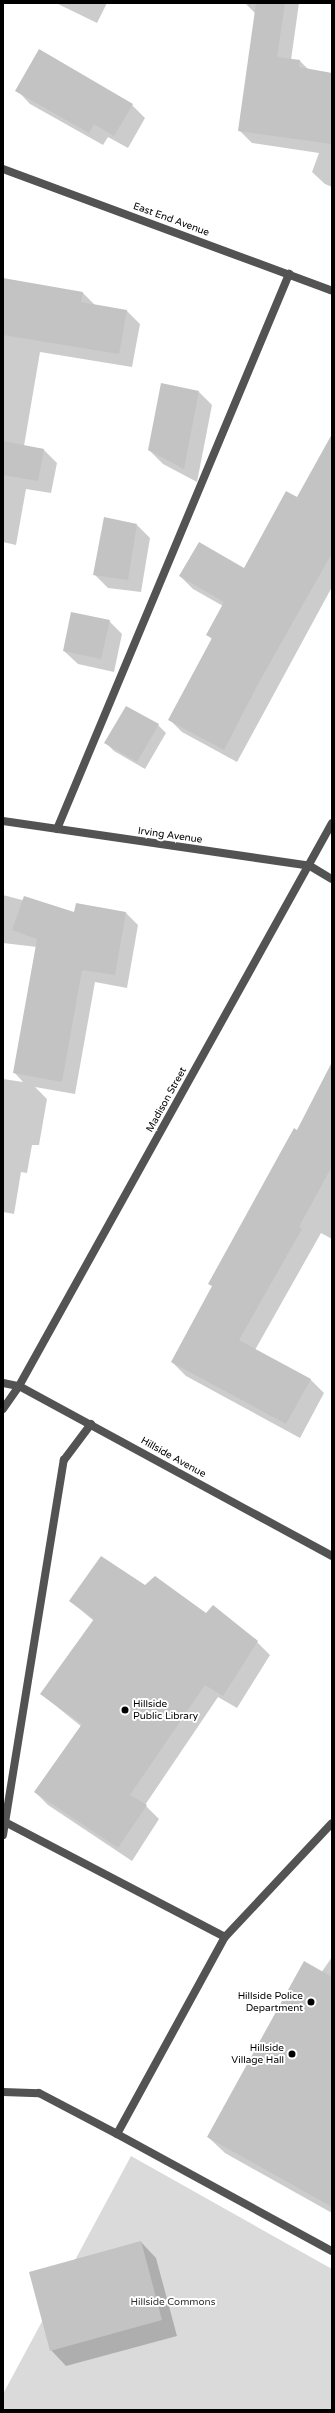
<!DOCTYPE html>
<html>
<head>
<meta charset="utf-8">
<style>
  body { margin:0 }
  #map { position:relative; width:335px; height:2413px; overflow:hidden; background:#fff; font-family:"Varela Round",sans-serif }
  div>[style] { position:absolute }
  .green>* { inset:0; background:#dadada }
  .shadow>* { inset:0; background:#0003 }
  .building>* { inset:0; background:#c3c3c3 }
  .service>* { height:8px; margin:-4px; padding:0 4px; transform-origin:4px; border-radius:4px; background:#535353 }
  .minor>* { height:8px; margin:-4px; padding:0 4px; transform-origin:4px; border-radius:4px; background:#535353 }
  .dots>* { width:11px; height:11px; translate:-50% -50%; box-sizing:border-box; border:2px solid #fff; border-radius:50% }
  span { translate:-50% -50%; white-space:nowrap; text-align:center; line-height:1.15; -webkit-text-stroke:4px #fff; paint-order:stroke }
  .street-label { font-size:10px; color:#000 }
  .poi-label { font-size:10px; color:#000 }
  .left { translate:0 -50%; text-align:left }
  .right { translate:-100% -50%; text-align:right }
  .park-label { font-size:10px; color:#313131 }
  .frame { position:absolute; inset:0; border:4px solid #000; pointer-events:none }
</style>
</head>
<body>
<div id="map">
  <div class="green">
    <i style="clip-path:polygon(131px 2156px,332px 2269px,332px 2410px,3px 2410px,3px 2394px)"></i>
  </div>
  <div class="shadow">
    <i style="clip-path:polygon(56px 3px,107px 3px,97px 23px)"></i>
    <i style="clip-path:polygon(245px 3px,299px 3px,291px 60px,300px 61px,309px 70px,332px 74px,332px 187px,325px 184px,312px 172px,319px 153px,252px 143px,239px 130px,256px 14px)"></i>
    <i style="clip-path:polygon(17px 90px,132px 105px,145px 118px,128px 148px,108px 137px,103px 145px,30px 104px)"></i>
    <i style="clip-path:polygon(3px 279px,83px 293px,95px 305px,127px 311px,140px 324px,132px 367px,40px 352px,24px 446px,43px 449px,57px 463px,51px 493px,26px 489px,16px 545px,3px 542px)"></i>
    <i style="clip-path:polygon(199px 392px,212px 405px,197px 482px,163px 464px,149px 450px)"></i>
    <i style="clip-path:polygon(332px 436px,332px 587px,237px 762px,182px 732px,170px 720px,212px 639px,207px 635px,223px 606px,193px 589px,180px 576px,245px 569px,297px 498px)"></i>
    <i style="clip-path:polygon(137px 525px,150px 538px,141px 592px,108px 588px,95px 575px)"></i>
    <i style="clip-path:polygon(109px 621px,122px 634px,114px 672px,78px 664px,64px 651px)"></i>
    <i style="clip-path:polygon(158px 725px,166px 733px,145px 769px,114px 751px,106px 743px)"></i>
    <i style="clip-path:polygon(3px 895px,75px 914px,126px 913px,138px 925px,127px 988px,95px 982px,75px 1094px,35px 1087px,47px 1099px,39px 1145px,32px 1145px,27px 1173px,21px 1172px,14px 1214px,3px 1212px,3px 1079px,23px 1082px,14px 1072px,37px 947px,3px 943px)"></i>
    <i style="clip-path:polygon(332px 1064px,332px 1239px,321px 1233px,255px 1350px,310px 1379px,324px 1393px,300px 1438px,186px 1376px,172px 1362px,213px 1287px,209px 1283px,297px 1131px)"></i>
    <i style="clip-path:polygon(145px 1586px,206px 1614px,257px 1642px,270px 1655px,237px 1708px,218px 1697px,145px 1805px,159px 1819px,132px 1861px,48px 1805px,35px 1792px,82px 1727px,41px 1694px,94px 1621px,70px 1601px)"></i>
    <i style="clip-path:polygon(332px 1957px,332px 2213px,225px 2153px,208px 2137px)"></i>
    <i style="clip-path:polygon(141px 2242px,156px 2258px,177px 2336px,66px 2366px,51px 2350px)"></i>
  </div>
  <div class="building">
    <i style="clip-path:polygon(256px 3px,285px 3px,277px 57px,300px 60px,299px 67px,332px 73px,332px 144px,238px 131px)"></i>
    <i style="clip-path:polygon(39px 49px,133px 104px,114px 136px,94px 124px,89px 133px,15px 91px)"></i>
    <i style="clip-path:polygon(3px 278px,83px 292px,81px 302px,127px 310px,119px 354px,3px 335px)"></i>
    <i style="clip-path:polygon(161px 383px,199px 391px,184px 469px,148px 450px)"></i>
    <i style="clip-path:polygon(332px 434px,332px 553px,258px 684px,224px 750px,168px 720px,212px 638px,206px 635px,224px 602px,179px 576px,199px 542px,244px 568px,286px 491px,297px 497px)"></i>
    <i style="clip-path:polygon(3px 441px,44px 449px,38px 481px,3px 475px)"></i>
    <i style="clip-path:polygon(104px 517px,137px 524px,128px 580px,93px 575px)"></i>
    <i style="clip-path:polygon(71px 612px,110px 620px,101px 659px,63px 651px)"></i>
    <i style="clip-path:polygon(126px 706px,159px 724px,137px 762px,104px 743px)"></i>
    <i style="clip-path:polygon(24px 896px,74px 912px,76px 903px,126px 912px,115px 975px,82px 970px,62px 1082px,13px 1073px,37px 939px,12px 930px)"></i>
    <i style="clip-path:polygon(332px 1062px,332px 1166px,299px 1227px,302px 1229px,239px 1340px,311px 1379px,286px 1424px,171px 1362px,212px 1286px,208px 1284px,294px 1128px,297px 1130px)"></i>
    <i style="clip-path:polygon(101px 1556px,145px 1585px,155px 1576px,206px 1613px,213px 1605px,258px 1641px,223px 1696px,205px 1685px,130px 1795px,147px 1805px,118px 1848px,34px 1792px,82px 1724px,40px 1694px,94px 1619px,69px 1601px)"></i>
    <i style="clip-path:polygon(304px 1961px,332px 1977px,332px 2207px,207px 2137px)"></i>
    <i style="clip-path:polygon(141px 2241px,162px 2320px,50px 2351px,29px 2272px)"></i>
  </div>
  <div class="service">
    <i style="left:57px;top:829px;width:602px;rotate:-67.31deg"></i>
    <i style="left:3px;top:1409px;width:28px;rotate:-55deg"></i>
    <i style="left:5px;top:1822px;width:248px;rotate:27.6deg"></i>
    <i style="left:3px;top:1835px;width:380px;rotate:-80.8deg"></i>
    <i style="left:64px;top:1460px;width:45px;rotate:-53.1deg"></i>
    <i style="left:3px;top:2092px;width:36px;rotate:2deg"></i>
    <i style="left:39px;top:2093px;width:88px;rotate:27.7deg"></i>
    <i style="left:117px;top:2134px;width:225px;rotate:-61.3deg"></i>
    <i style="left:225px;top:1937px;width:156px;rotate:-46.8deg"></i>
    <i style="left:117px;top:2134px;width:245px;rotate:28.6deg"></i>
  </div>
  <div class="minor">
    <i style="left:3px;top:169px;width:351px;rotate:20.3deg"></i>
    <i style="left:3px;top:821px;width:310px;rotate:8.3deg"></i>
    <i style="left:310px;top:866px;width:26px;rotate:31deg"></i>
    <i style="left:3px;top:1383px;width:16px;rotate:11deg"></i>
    <i style="left:19px;top:1386px;width:356px;rotate:28.5deg"></i>
    <i style="left:19px;top:1386px;width:644px;rotate:-60.93deg"></i>
  </div>
  <div class="dots">
    <i style="left:125px;top:1710px;background:#000"></i>
    <i style="left:311px;top:2002px;background:#000"></i>
    <i style="left:292px;top:2054px;background:#000"></i>
  </div>
  <div class="street-label">
    <span style="left:171px;top:220px;rotate:20deg">East End Avenue</span>
    <span style="left:170px;top:836px;rotate:8deg">Irving Avenue</span>
    <span style="left:167px;top:1100px;rotate:-61deg">Madison Street</span>
    <span style="left:173px;top:1458px;rotate:29deg">Hillside Avenue</span>
  </div>
  <div class="poi-label">
    <span class="left" style="left:133px;top:1710px">Hillside<br>Public Library</span>
    <span class="right" style="left:303px;top:2002px">Hillside Police<br>Department</span>
    <span class="right" style="left:284px;top:2054px">Hillside<br>Village Hall</span>
  </div>
  <div class="park-label">
    <span style="left:173px;top:2303px">Hillside Commons</span>
  </div>
  <div class="frame"></div>
</div>
</body>
</html>
